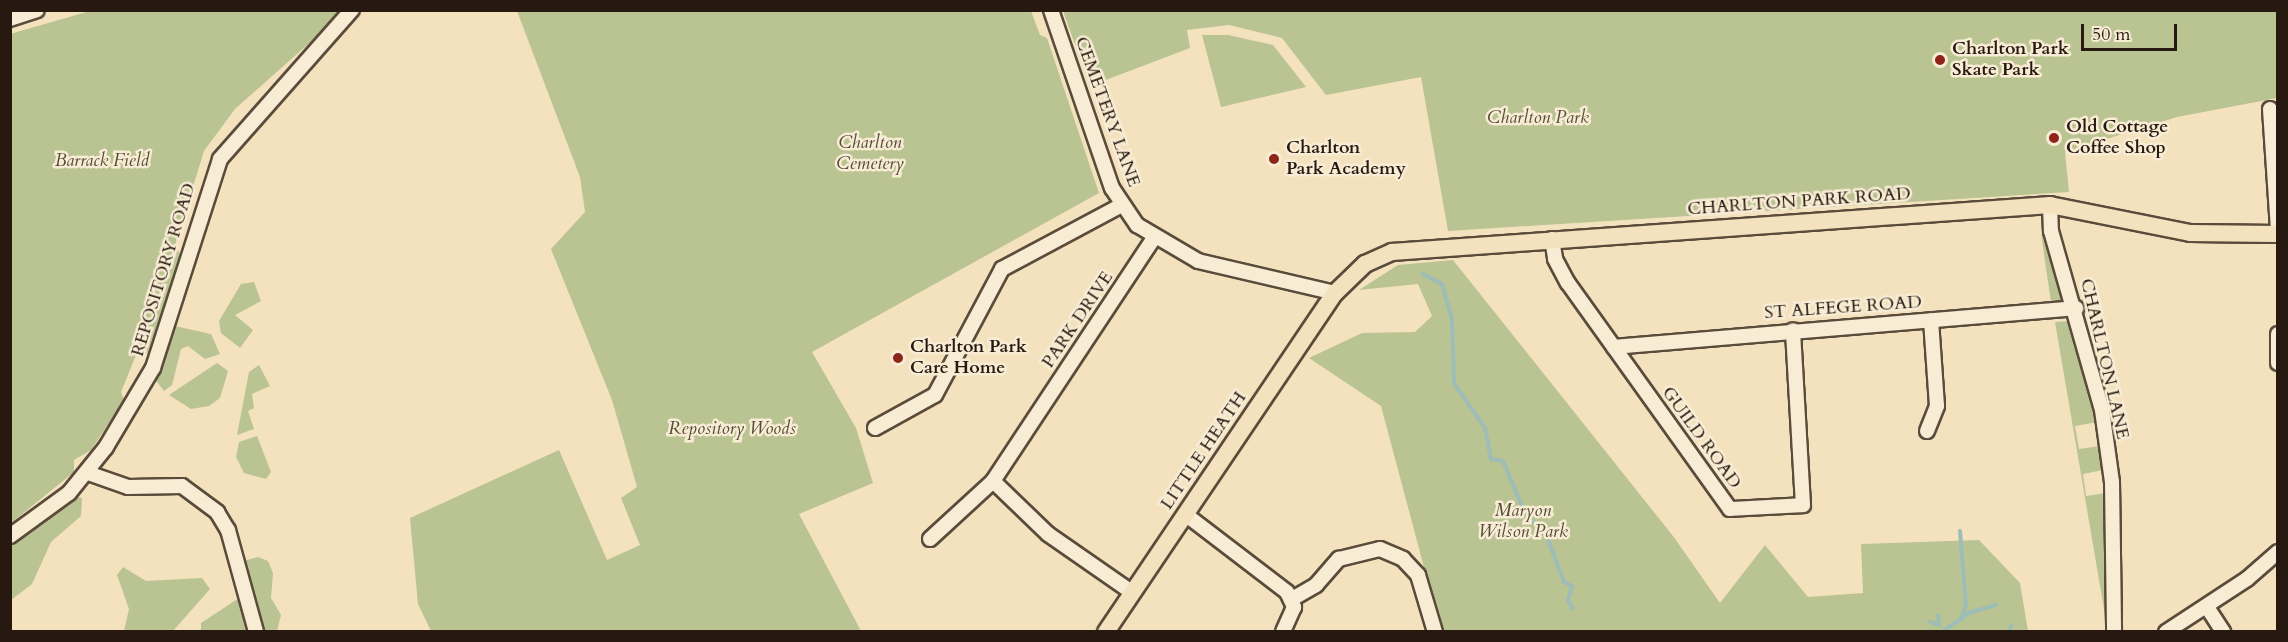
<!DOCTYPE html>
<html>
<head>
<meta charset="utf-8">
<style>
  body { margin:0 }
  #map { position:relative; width:2288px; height:642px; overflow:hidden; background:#f4e2be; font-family:Cardo,serif }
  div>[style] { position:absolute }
  .green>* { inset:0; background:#bac392 }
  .stream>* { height:4px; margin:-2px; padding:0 2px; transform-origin:2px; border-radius:2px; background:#9dbdb7 }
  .roads { filter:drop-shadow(2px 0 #5a4b3b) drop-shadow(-2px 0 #5a4b3b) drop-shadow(0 2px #5a4b3b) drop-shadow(0 -2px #5a4b3b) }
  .minor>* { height:14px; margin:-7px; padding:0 7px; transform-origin:7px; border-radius:7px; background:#f8ecd5 }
  .major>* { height:16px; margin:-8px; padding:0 8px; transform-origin:8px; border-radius:8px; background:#f4e2be }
  .dots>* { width:16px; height:16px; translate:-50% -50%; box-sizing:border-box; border:3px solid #f8ecd5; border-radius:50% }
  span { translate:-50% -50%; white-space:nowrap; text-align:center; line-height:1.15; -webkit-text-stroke:5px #f8ecd5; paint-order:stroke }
  .poi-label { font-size:18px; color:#27190f; font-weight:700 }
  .left { translate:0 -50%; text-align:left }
  .street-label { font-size:18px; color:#27190f }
  .park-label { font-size:18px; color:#534c36; font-style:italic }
  .frame { position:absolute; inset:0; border:12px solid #27190f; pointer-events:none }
  .scale { position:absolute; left:2081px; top:24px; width:96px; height:27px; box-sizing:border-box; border:3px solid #27190f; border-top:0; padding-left:8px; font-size:18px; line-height:21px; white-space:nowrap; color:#27190f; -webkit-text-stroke:4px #f8ecd5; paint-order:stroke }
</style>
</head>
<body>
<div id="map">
  <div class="green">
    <i style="clip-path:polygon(90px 11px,338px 11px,315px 38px,235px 109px,204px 151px,175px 245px,183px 259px,175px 299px,163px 311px,147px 354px,136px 355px,121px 392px,124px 400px,91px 450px,74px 460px,74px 472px,11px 523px,10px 34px)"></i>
    <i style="clip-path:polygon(517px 11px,1031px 11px,1040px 35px,1047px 38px,1099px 193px,812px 352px,856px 428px,873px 483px,799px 514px,861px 631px,431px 631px,418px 604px,410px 518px,559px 450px,607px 560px,640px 545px,621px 498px,637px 487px,612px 400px,551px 249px,585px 212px,580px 177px)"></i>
    <i style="clip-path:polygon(1063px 11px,2277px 11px,2277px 98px,2177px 117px,2065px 152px,2069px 192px,1448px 231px,1421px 77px,1326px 95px,1282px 38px,1229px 25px,1187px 30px,1190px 48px,1090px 86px)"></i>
    <i style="clip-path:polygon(1228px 35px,1273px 45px,1306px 87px,1221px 107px,1202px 35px)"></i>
    <i style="clip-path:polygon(2041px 234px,2064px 291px,2064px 300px,2051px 302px)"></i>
    <i style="clip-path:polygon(1453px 260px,1673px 536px,1720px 603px,1765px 545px,1808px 597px,1863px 593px,1861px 544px,1979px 540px,2020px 583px,2028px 631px,1441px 631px,1381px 406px,1309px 358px,1362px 333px,1415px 332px,1432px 316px,1418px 284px,1359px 290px,1398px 265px)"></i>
    <i style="clip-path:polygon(254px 282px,261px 301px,235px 315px,253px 330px,240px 348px,221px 333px,219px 321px,241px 284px)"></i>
    <i style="clip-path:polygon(2072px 321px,2097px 422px,2075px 426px,2079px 449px,2101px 446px,2103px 470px,2083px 474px,2086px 496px,2106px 493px,2109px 614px,2105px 615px,2055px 322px)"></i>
    <i style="clip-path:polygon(170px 325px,211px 334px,220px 354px,205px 359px,188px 346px,181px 349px,172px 385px,164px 391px,154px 378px)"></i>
    <i style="clip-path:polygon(217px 363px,228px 371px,220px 398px,209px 406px,191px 409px,169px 395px)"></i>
    <i style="clip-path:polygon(259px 365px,270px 386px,252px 394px,254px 408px,248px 411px,254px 429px,237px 435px,249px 372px)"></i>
    <i style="clip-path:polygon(257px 436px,271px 472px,266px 479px,244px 473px,236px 457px,239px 442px)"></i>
    <i style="clip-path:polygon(74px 496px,82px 498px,81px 516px,51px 542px,32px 584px,11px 600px,10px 536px)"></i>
    <i style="clip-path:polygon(258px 557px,268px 561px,273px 573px,271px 598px,281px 615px,277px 631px,201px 631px,201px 623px,239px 598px,243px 585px,237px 563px)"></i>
    <i style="clip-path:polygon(123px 567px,146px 581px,202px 578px,210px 589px,173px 631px,124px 631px,129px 609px,117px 575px)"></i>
  </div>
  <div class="stream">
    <i style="left:1423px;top:274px;width:21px;rotate:28deg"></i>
    <i style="left:1442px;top:284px;width:35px;rotate:74deg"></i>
    <i style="left:1452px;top:318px;width:65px;rotate:88.2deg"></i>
    <i style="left:1454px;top:383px;width:55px;rotate:55.4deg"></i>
    <i style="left:1485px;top:428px;width:32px;rotate:79deg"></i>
    <i style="left:1491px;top:459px;width:12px;rotate:9deg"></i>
    <i style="left:1503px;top:461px;width:56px;rotate:67.1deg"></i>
    <i style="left:1525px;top:513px;width:33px;rotate:47deg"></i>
    <i style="left:1547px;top:537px;width:48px;rotate:69.3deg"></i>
    <i style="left:1564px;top:582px;width:9px;rotate:27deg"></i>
    <i style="left:1572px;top:586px;width:15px;rotate:106deg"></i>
    <i style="left:1568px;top:600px;width:10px;rotate:61deg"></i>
    <i style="left:1960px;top:531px;width:75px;rotate:85.4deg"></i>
    <i style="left:1966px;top:606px;width:12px;rotate:110deg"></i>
    <i style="left:1930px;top:622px;width:9px;rotate:18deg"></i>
    <i style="left:1939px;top:625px;width:10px;rotate:-96deg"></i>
    <i style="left:1942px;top:632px;width:33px;rotate:-35deg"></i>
    <i style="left:1969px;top:613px;width:28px;rotate:-17deg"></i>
    <i style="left:2010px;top:632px;width:6px;rotate:-81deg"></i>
  </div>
  <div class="roads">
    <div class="minor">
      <i style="left:1051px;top:10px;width:188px;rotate:71.1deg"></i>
      <i style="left:1112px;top:188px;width:45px;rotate:56deg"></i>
      <i style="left:1137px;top:225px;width:71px;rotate:30.5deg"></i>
      <i style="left:1198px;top:261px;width:141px;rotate:13.1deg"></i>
      <i style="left:10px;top:19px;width:28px;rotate:-18deg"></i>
      <i style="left:2270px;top:109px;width:120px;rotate:86.2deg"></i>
      <i style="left:2050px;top:205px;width:26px;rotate:88deg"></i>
      <i style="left:2051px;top:231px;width:186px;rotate:74.1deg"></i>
      <i style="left:2102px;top:410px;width:73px;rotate:82.1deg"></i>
      <i style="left:2112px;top:482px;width:150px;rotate:89.2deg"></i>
      <i style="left:1552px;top:239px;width:20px;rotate:81deg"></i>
      <i style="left:1555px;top:259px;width:27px;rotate:62deg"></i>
      <i style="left:1568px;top:283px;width:278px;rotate:54.4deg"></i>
      <i style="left:1730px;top:509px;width:73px;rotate:-3.1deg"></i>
      <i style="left:1803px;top:505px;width:175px;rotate:-93.3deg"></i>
      <i style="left:2278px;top:334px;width:29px;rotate:90deg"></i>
      <i style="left:1614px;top:347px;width:464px;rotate:-4.8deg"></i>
      <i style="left:875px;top:428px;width:68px;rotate:-28.8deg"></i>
      <i style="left:935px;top:395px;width:143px;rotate:-62deg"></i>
      <i style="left:1002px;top:269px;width:136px;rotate:-28.1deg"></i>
      <i style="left:1927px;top:431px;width:27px;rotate:-68deg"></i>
      <i style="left:1937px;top:406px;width:86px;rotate:-94deg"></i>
      <i style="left:88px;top:473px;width:42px;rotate:19.3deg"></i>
      <i style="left:128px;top:487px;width:54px;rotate:-1.1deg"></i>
      <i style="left:182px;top:486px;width:44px;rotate:36.6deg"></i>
      <i style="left:217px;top:512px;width:21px;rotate:59deg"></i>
      <i style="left:228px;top:530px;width:106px;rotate:74.6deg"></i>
      <i style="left:993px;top:481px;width:76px;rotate:43.9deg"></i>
      <i style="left:1048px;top:534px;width:103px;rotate:34.8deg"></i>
      <i style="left:1185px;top:514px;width:128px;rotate:37.4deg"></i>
      <i style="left:1287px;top:592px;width:17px;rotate:65deg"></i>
      <i style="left:1294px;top:607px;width:27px;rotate:114deg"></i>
      <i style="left:10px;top:536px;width:73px;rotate:-36.1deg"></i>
      <i style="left:69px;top:493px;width:59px;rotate:-51.2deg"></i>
      <i style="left:106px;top:447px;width:92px;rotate:-59.3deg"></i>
      <i style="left:153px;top:368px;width:219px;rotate:-72.2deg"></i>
      <i style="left:220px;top:159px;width:199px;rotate:-48.5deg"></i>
      <i style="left:930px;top:539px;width:86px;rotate:-42.6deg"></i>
      <i style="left:993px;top:481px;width:290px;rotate:-56.5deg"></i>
      <i style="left:1292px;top:599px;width:28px;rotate:-30deg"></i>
      <i style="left:1316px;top:585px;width:35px;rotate:-49deg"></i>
      <i style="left:1339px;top:559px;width:42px;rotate:-13.7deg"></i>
      <i style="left:1380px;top:549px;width:25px;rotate:23deg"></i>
      <i style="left:1403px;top:559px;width:22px;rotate:47deg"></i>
      <i style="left:1418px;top:575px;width:59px;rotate:73.4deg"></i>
      <i style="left:2207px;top:607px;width:30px;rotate:57deg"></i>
      <i style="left:2166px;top:632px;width:97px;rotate:-33.2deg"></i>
      <i style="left:2247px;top:579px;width:41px;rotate:-41.1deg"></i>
    </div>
    <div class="major">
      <i style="left:1106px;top:632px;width:409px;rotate:-56deg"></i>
      <i style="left:1335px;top:293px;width:42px;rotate:-44deg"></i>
      <i style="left:1365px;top:264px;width:30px;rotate:-24deg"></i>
      <i style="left:1392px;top:252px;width:660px;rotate:-4.09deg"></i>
      <i style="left:2050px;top:205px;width:143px;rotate:11.3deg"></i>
      <i style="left:2190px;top:233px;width:88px;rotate:0.7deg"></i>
    </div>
  </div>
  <div class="dots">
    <i style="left:1940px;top:60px;background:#8f2418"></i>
    <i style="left:2054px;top:138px;background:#8f2418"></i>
    <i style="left:1274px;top:159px;background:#8f2418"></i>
    <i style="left:898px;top:358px;background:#8f2418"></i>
  </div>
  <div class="poi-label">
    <span class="left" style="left:1952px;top:60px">Charlton Park<br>Skate Park</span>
    <span class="left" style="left:2066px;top:138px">Old Cottage<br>Coffee Shop</span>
    <span class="left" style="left:1286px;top:159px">Charlton<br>Park Academy</span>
    <span class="left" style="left:910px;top:358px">Charlton Park<br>Care Home</span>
  </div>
  <div class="street-label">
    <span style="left:1107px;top:112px;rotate:70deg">CEMETERY LANE</span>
    <span style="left:1799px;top:202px;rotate:-4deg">CHARLTON PARK ROAD</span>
    <span style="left:164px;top:270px;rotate:-73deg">REPOSITORY ROAD</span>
    <span style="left:1843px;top:308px;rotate:-4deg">ST ALFEGE ROAD</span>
    <span style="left:1078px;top:320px;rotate:-56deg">PARK DRIVE</span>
    <span style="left:2104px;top:359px;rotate:77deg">CHARLTON LANE</span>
    <span style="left:1701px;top:438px;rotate:54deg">GUILD ROAD</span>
    <span style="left:1204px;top:451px;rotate:-56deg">LITTLE HEATH</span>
  </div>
  <div class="park-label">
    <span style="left:1538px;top:118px">Charlton Park</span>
    <span style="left:870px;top:154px">Charlton<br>Cemetery</span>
    <span style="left:102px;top:161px">Barrack Field</span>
    <span style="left:732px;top:429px">Repository Woods</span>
    <span style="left:1523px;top:522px">Maryon<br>Wilson Park</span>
  </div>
  <div class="frame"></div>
  <div class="scale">50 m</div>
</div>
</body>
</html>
